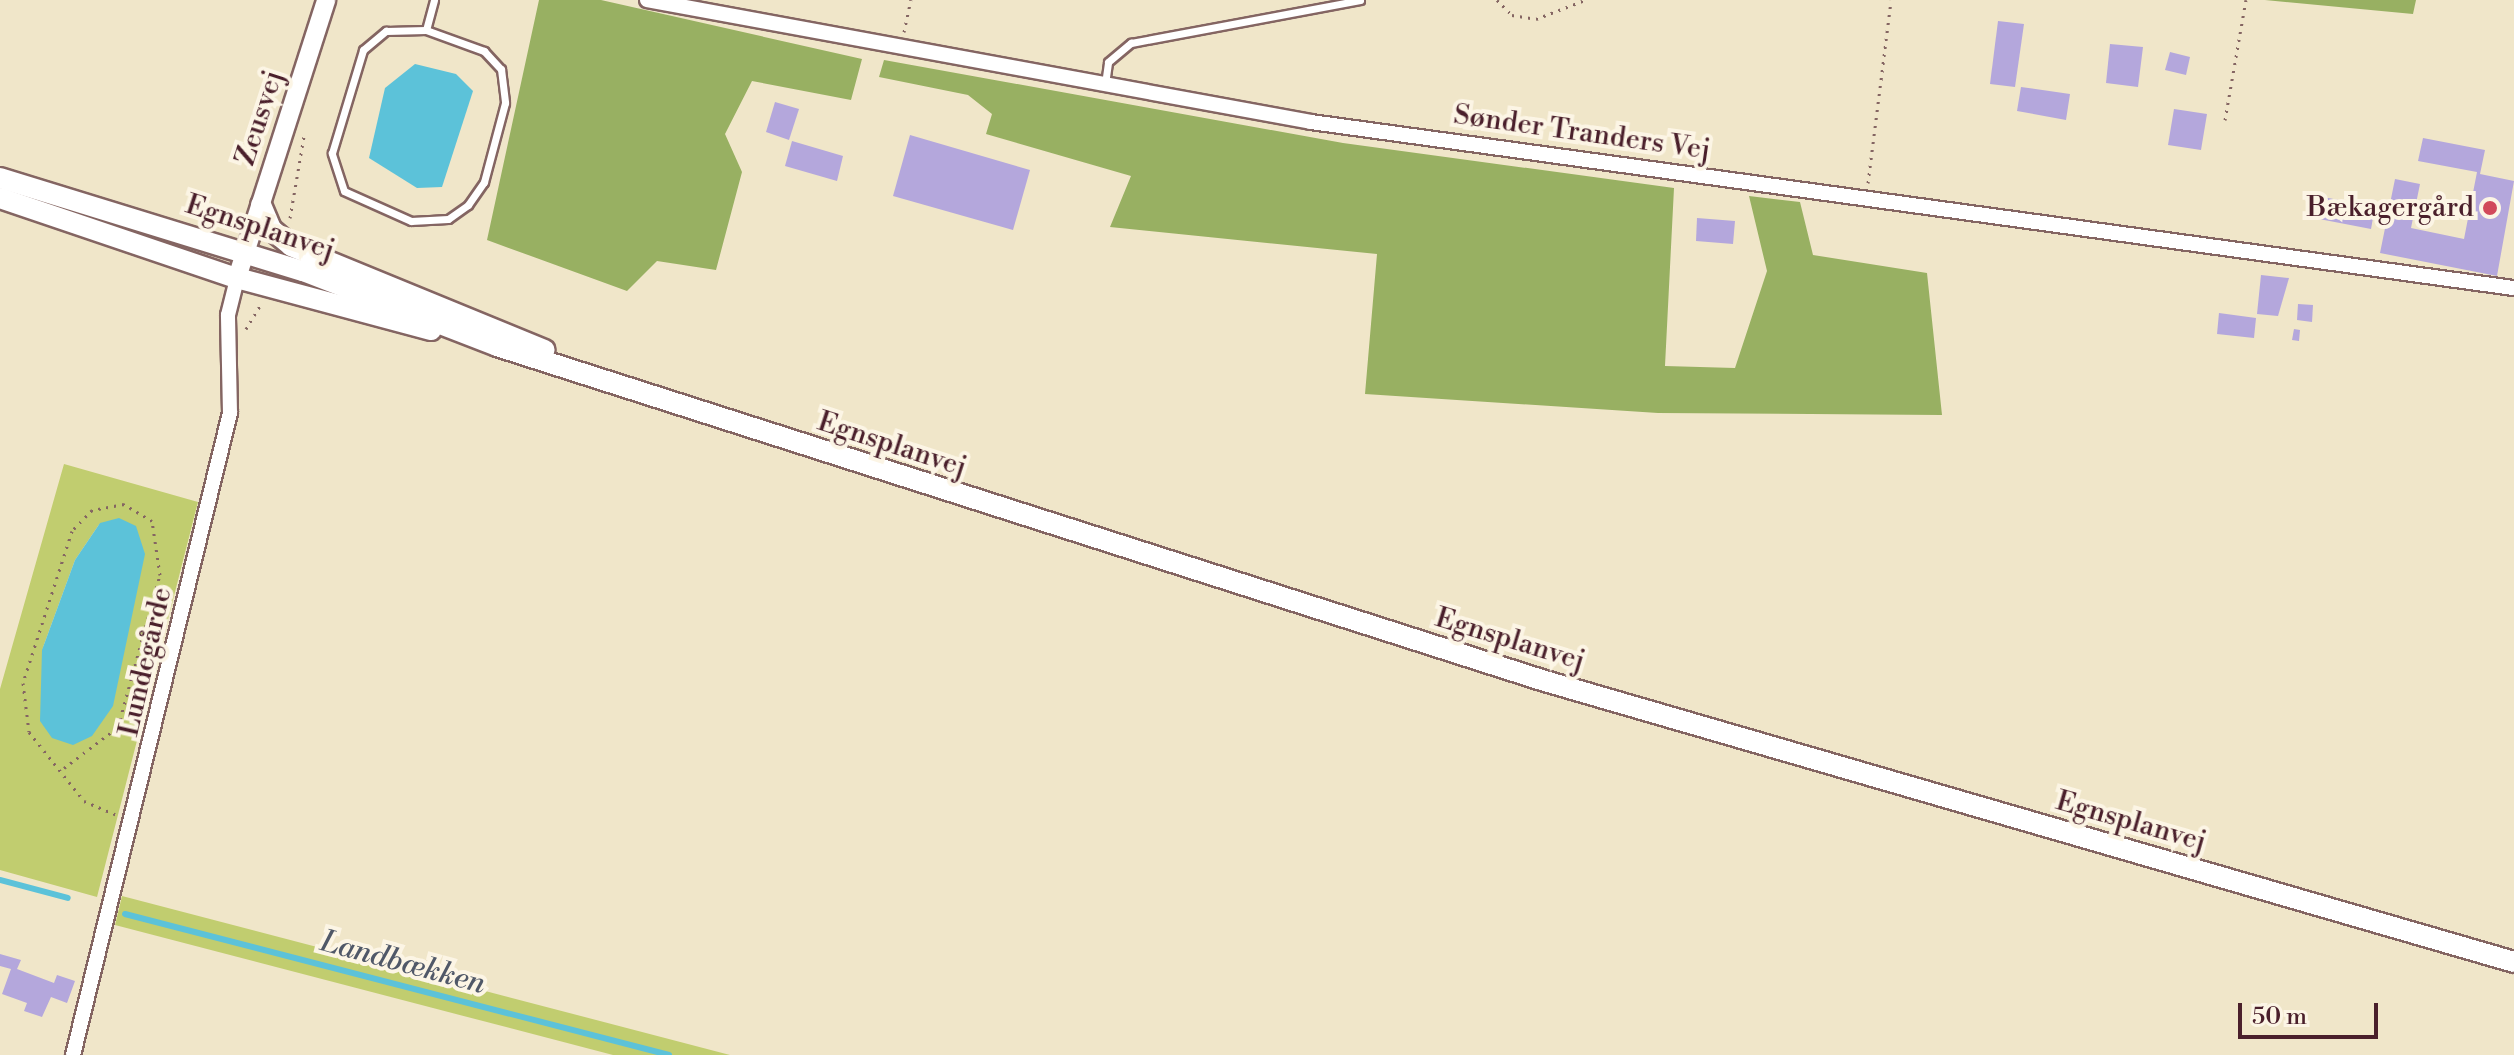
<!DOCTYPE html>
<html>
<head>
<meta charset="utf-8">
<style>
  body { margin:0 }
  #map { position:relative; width:2514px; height:1055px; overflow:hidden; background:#f0e6c9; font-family:"Libre Bodoni",serif }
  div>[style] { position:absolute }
  .green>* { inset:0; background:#c1cd6f }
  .forest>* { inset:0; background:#98b062 }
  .water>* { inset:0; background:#5cc2d9 }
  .stream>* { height:6px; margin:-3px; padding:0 3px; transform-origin:3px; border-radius:3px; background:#5cc2d9 }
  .building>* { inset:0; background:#b4a7dc }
  .path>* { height:3px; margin-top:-1.5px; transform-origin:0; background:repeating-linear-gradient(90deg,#846562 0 2px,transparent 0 8px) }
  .roads { filter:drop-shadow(2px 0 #846562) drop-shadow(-2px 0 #846562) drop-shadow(0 2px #846562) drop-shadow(0 -2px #846562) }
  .service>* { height:7px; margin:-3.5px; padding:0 3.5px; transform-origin:3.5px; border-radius:3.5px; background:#fff }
  .minor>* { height:14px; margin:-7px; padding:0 7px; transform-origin:7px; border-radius:7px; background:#fff }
  .tertiary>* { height:18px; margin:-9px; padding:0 9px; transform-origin:9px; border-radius:9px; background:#fff }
  .secondary>* { height:20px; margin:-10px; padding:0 10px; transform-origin:10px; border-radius:10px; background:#fff }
  .dots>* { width:22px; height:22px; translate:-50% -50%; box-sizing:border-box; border:4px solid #fcf5e5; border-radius:50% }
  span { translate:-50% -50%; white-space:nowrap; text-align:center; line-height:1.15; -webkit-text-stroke:8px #fcf5e5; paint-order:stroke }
  .street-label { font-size:28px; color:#4a1f2b }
  .poi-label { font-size:28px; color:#4a1f2b }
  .right { translate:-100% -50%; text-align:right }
  .water-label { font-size:30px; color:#505868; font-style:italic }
  .scale { position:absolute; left:2238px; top:1003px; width:140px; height:36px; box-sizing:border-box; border:4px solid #4a1f2b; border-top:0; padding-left:10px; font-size:24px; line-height:28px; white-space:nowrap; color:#4a1f2b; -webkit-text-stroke:6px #fcf5e5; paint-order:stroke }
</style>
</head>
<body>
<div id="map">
  <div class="green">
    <i style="clip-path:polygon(evenodd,64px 464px,198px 502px,97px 897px,0 870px,0 689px,64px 464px,100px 523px,42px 650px,75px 560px,100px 523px)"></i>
    <i style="clip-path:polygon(122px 896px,730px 1055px,613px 1055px,115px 925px)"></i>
  </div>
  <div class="forest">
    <i style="clip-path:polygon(539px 0,601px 0,862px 59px,851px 100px,752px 81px,725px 134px,742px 172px,716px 270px,657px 261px,627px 291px,487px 240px)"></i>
    <i style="clip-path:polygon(2265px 0,2416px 0,2413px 14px)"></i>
    <i style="clip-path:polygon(884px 60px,1343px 143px,1674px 188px,1665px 366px,1735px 368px,1767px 271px,1749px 196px,1800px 202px,1813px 255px,1927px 273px,1942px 415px,1658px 413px,1365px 394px,1377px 254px,1110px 227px,1131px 176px,986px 134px,992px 114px,968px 95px,879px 77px)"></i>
  </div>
  <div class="water">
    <i style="clip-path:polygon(415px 64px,456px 74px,473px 91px,442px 187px,417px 188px,369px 158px,385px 88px)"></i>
    <i style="clip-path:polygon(119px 518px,136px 526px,145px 554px,113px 706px,92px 736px,73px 745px,52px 738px,40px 721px,42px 650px,75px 560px,100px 523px)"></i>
  </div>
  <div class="stream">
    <i style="left:0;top:880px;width:70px;rotate:14.8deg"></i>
    <i style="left:125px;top:914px;width:562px;rotate:14.53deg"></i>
  </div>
  <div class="building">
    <i style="clip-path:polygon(1998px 21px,2024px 24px,2015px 87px,1990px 84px)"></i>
    <i style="clip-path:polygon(2110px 44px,2143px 47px,2138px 87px,2106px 83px)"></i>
    <i style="clip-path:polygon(2170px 52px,2190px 57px,2186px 75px,2165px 70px)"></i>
    <i style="clip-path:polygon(2021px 87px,2070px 94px,2066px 120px,2017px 111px)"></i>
    <i style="clip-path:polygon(775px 102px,799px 109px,789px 140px,766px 132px)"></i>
    <i style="clip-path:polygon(2174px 109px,2207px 114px,2201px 150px,2168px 145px)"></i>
    <i style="clip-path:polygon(910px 135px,1030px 170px,1013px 230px,893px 196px)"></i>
    <i style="clip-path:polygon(2423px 138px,2485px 150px,2480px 174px,2514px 181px,2497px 276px,2380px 253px,2395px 179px,2420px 184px,2411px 228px,2464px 239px,2477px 172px,2418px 161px)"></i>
    <i style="clip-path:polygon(792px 141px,843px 156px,837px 181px,785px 166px)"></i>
    <i style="clip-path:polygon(2318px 196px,2375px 207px,2371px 229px,2314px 218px)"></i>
    <i style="clip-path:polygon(1697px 218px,1735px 221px,1733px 244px,1696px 241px)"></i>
    <i style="clip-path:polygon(2261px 275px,2289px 278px,2278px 316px,2257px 314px)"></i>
    <i style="clip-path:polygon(2298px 304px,2313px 305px,2312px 322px,2297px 320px)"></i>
    <i style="clip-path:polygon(2219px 313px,2256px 318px,2254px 338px,2217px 334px)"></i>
    <i style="clip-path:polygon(2294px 329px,2300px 330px,2299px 341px,2292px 340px)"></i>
    <i style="clip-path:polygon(0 954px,21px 960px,17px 969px,54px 983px,57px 975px,75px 981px,67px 1003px,51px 997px,42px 1017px,24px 1011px,27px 1003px,2px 994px,11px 969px,0 966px)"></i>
  </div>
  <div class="path">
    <i style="left:1497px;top:0;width:21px;rotate:45deg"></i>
    <i style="left:1512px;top:15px;width:24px;rotate:9deg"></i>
    <i style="left:1536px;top:19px;width:53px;rotate:-21.2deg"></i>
    <i style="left:904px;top:32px;width:33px;rotate:-78deg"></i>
    <i style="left:2225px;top:120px;width:122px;rotate:-80.1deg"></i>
    <i style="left:1868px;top:183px;width:184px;rotate:-82.8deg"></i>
    <i style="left:290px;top:218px;width:83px;rotate:-80.3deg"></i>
    <i style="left:246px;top:329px;width:27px;rotate:-59deg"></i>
    <i style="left:64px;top:768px;width:68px;rotate:-37.2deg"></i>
    <i style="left:118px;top:727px;width:158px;rotate:-74.6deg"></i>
    <i style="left:160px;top:575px;width:55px;rotate:-98.4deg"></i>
    <i style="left:152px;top:521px;width:33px;rotate:-149deg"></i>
    <i style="left:124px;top:504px;width:33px;rotate:169deg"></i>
    <i style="left:92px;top:510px;width:29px;rotate:134deg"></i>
    <i style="left:72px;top:531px;width:160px;rotate:107.9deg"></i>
    <i style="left:23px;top:683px;width:49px;rotate:83deg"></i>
    <i style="left:29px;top:732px;width:88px;rotate:51.4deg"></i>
    <i style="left:84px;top:801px;width:34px;rotate:23deg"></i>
  </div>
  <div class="roads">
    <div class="service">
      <i style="left:426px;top:30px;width:62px;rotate:19.9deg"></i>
      <i style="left:484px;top:51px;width:25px;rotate:47deg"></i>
      <i style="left:501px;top:69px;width:34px;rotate:83deg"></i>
      <i style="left:505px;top:103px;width:82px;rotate:104.9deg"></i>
      <i style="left:484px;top:182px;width:28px;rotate:125deg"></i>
      <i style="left:468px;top:205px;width:24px;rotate:145deg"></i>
      <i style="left:448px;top:219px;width:37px;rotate:177deg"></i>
      <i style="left:411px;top:221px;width:73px;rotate:-155.9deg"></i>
      <i style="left:344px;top:191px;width:40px;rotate:-108deg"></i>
      <i style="left:332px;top:153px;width:108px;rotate:-73.2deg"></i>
      <i style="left:363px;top:50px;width:30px;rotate:-40deg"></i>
      <i style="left:386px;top:31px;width:40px;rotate:-1.4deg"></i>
      <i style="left:426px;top:30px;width:31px;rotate:-75deg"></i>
      <i style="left:1105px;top:84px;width:22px;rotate:-82deg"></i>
      <i style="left:1108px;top:62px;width:30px;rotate:-40deg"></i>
      <i style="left:1131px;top:43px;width:233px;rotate:-10.6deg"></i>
    </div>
    <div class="minor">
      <i style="left:647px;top:0;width:675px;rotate:10.41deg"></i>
      <i style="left:1311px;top:122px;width:1214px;rotate:7.86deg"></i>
      <i style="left:73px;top:1055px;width:661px;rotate:-76.26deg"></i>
      <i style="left:230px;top:413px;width:98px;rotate:-91.2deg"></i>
      <i style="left:228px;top:315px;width:38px;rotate:-76deg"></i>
    </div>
    <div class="tertiary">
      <i style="left:237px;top:278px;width:292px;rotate:-72.2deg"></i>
    </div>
    <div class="secondary">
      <i style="left:0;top:178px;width:317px;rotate:17.1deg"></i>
      <i style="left:303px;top:271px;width:208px;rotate:21.1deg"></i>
      <i style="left:497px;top:346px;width:1100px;rotate:17.73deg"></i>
      <i style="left:1545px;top:681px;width:1009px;rotate:16.17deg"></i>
      <i style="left:0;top:198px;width:250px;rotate:18.7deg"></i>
      <i style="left:237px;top:278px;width:201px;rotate:15deg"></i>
      <i style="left:261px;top:205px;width:26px;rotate:67deg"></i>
      <i style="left:271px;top:229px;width:26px;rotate:40deg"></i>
      <i style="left:291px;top:246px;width:274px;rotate:22.3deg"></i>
    </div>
  </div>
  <div class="dots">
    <i style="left:2490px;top:208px;background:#d1495b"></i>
  </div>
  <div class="street-label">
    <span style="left:260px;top:118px;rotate:-72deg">Zeusvej</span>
    <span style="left:1582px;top:133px;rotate:8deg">Sønder Tranders Vej</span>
    <span style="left:260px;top:228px;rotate:18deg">Egnsplanvej</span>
    <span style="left:892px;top:445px;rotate:18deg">Egnsplanvej</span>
    <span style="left:1510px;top:640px;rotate:17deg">Egnsplanvej</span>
    <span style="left:146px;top:662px;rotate:-77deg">Lundegårde</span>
    <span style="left:2131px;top:822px;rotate:16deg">Egnsplanvej</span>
  </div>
  <div class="poi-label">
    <span class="right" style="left:2474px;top:208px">Bækagergård</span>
  </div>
  <div class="water-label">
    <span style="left:403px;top:963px;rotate:15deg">Landbækken</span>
  </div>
  <div class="scale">50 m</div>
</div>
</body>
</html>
